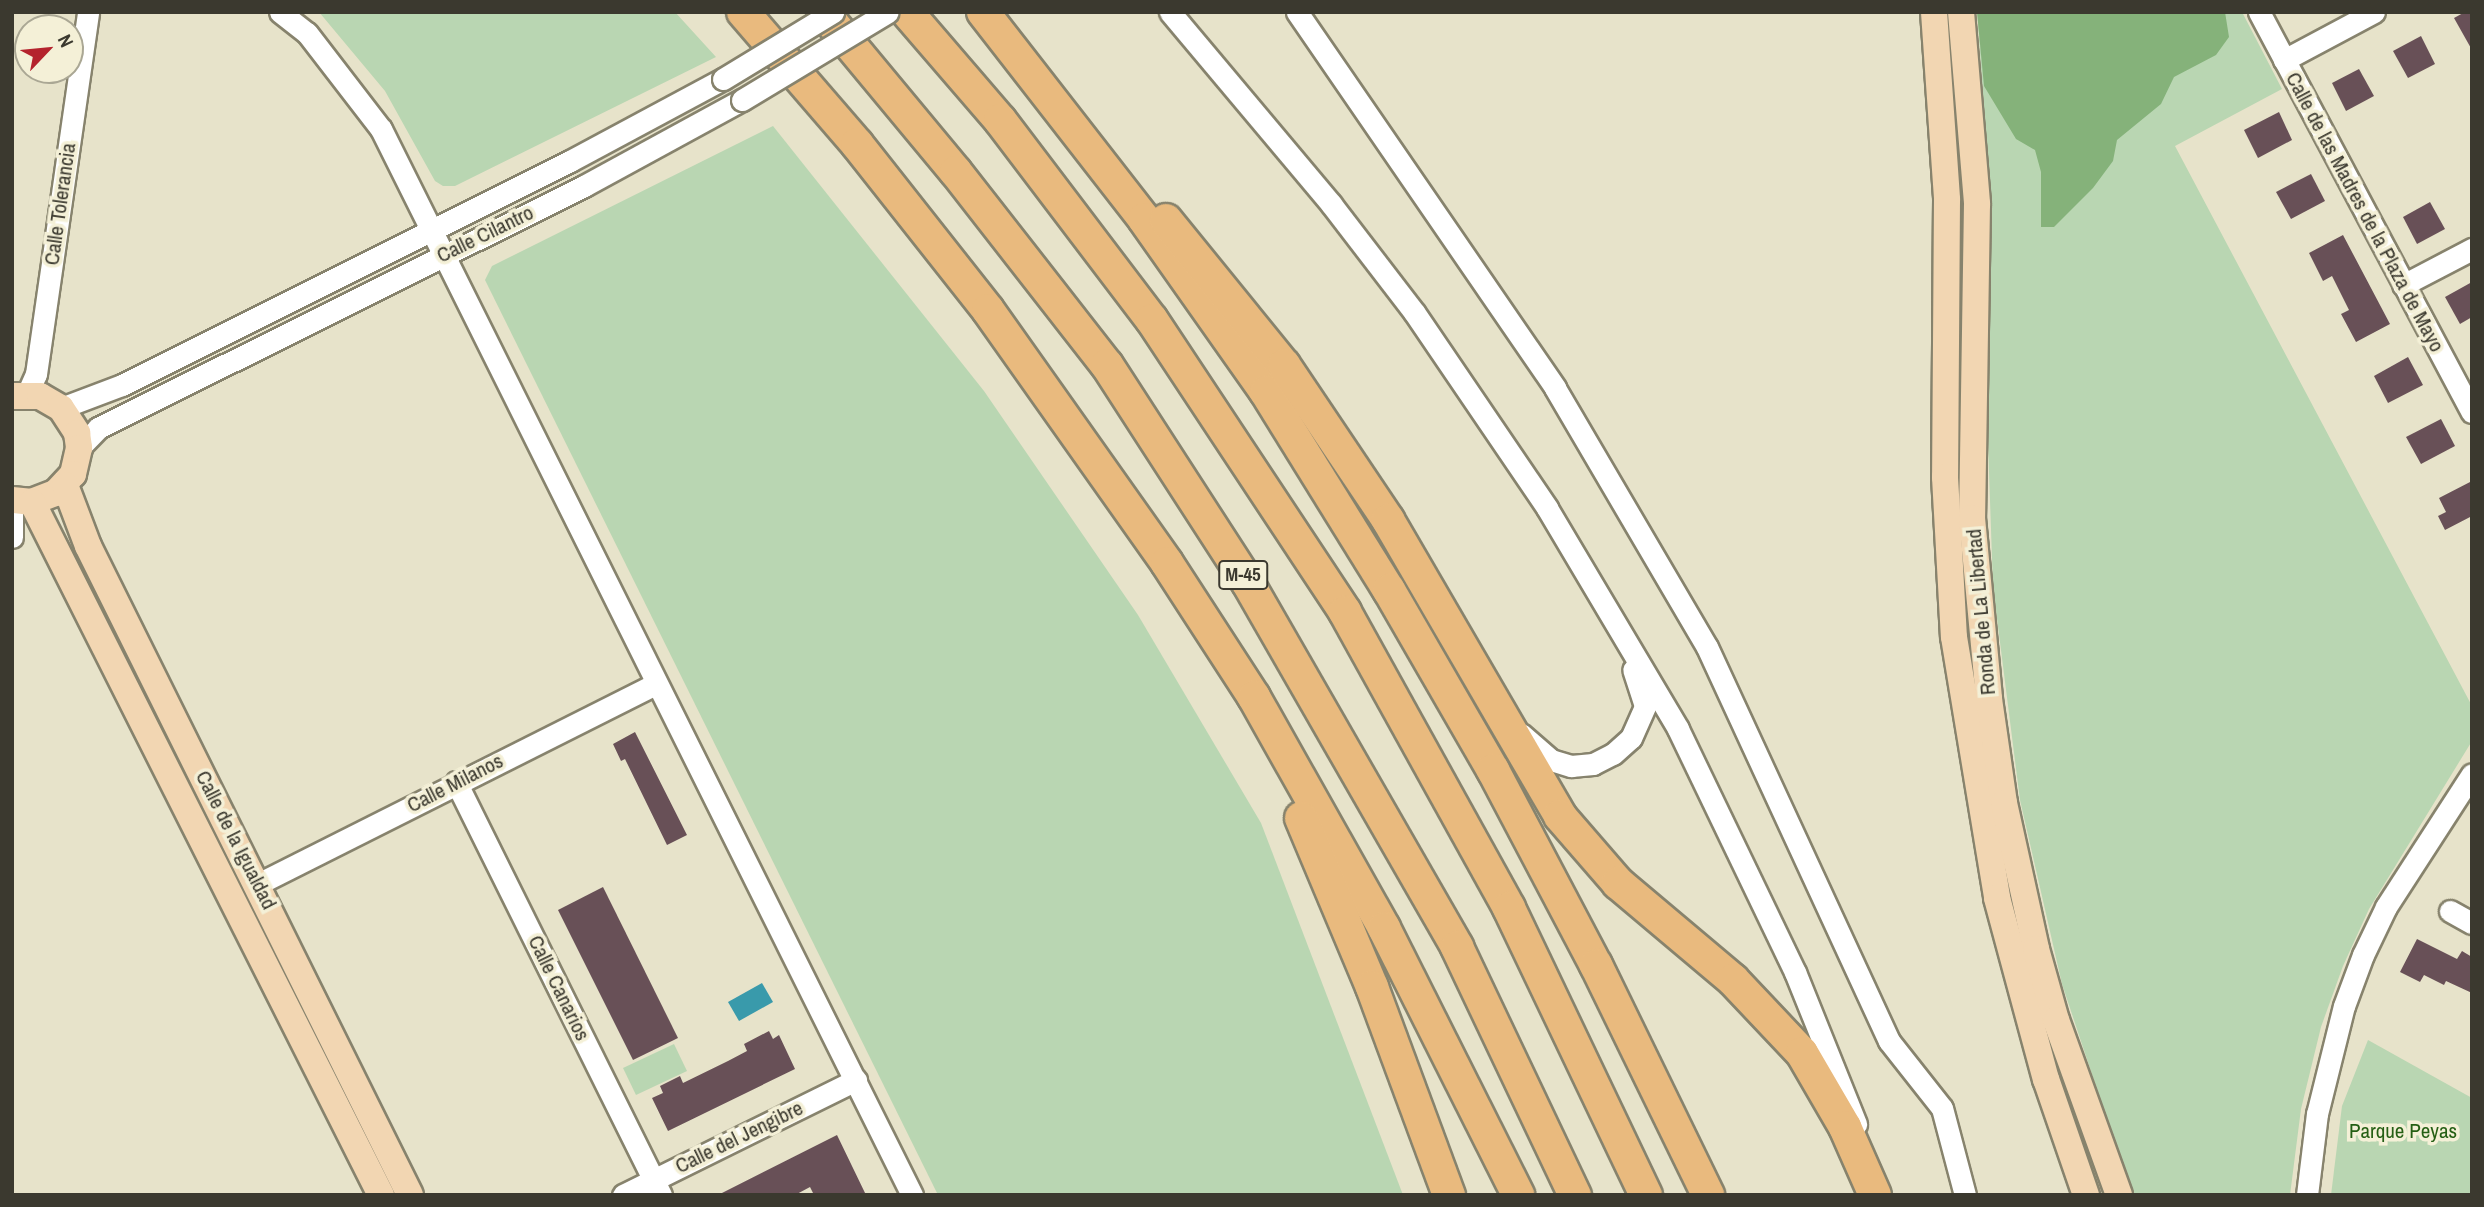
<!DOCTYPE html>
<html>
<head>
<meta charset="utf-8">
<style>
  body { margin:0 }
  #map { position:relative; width:2484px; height:1207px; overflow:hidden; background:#e7e3ca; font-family:"Archivo Narrow",sans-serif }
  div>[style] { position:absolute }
  .green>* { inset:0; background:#b9d6b2 }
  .forest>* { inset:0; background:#85b27a }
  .water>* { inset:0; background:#399aab }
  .building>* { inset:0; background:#685057 }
  .roads { filter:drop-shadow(2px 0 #87836d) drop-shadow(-2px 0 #87836d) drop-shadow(0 2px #87836d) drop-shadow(0 -2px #87836d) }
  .minor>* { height:21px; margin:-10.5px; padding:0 10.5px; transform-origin:10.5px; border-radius:10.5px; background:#fff }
  .major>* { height:26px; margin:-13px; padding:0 13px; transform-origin:13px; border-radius:13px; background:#f2d6b2 }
  .highway>* { height:32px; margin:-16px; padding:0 16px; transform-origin:16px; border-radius:16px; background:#e9ba7e }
  .bridges { filter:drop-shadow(2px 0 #87836d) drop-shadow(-2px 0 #87836d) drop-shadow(0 2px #87836d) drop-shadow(0 -2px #87836d) }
  .minor-bridge>* { height:21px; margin:-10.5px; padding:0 10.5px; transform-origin:10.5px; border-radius:10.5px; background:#fff }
  span { translate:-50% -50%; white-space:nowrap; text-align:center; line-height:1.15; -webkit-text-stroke:7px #f4f0d7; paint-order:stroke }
  .shield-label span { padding:2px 5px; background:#f4f0d7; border:2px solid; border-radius:5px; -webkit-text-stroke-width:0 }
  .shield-label { font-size:19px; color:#3b392f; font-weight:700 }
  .street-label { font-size:21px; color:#3b392f }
  .park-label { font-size:21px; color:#255f14 }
  .frame { position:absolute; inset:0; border:14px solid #3b392f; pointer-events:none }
  .north { position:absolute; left:14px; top:14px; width:70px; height:70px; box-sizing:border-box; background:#f4f0d7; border:2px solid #aaa794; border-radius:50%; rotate:64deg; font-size:19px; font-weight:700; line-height:28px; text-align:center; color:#3b392f }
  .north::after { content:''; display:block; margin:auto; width:24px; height:32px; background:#b4232d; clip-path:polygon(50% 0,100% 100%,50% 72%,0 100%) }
</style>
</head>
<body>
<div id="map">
  <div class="green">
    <i style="clip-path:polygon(319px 12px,675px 12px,716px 57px,455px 186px,443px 186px,435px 181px,385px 91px)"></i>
    <i style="clip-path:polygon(1977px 12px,2242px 12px,2282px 89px,2175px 146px,2472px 706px,2472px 741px,2369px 909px,2343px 966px,2321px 1027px,2301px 1109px,2290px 1195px,2132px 1195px,2062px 984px,2020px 800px,1993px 587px,1987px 414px,1991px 205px)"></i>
    <i style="clip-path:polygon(773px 126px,984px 391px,1138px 615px,1261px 823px,1403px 1195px,938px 1195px,485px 280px,492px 266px)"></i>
    <i style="clip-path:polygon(2368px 1040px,2472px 1098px,2472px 1195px,2331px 1195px,2342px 1106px)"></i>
    <i style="clip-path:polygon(674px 1044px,687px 1071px,636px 1095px,623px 1068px)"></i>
  </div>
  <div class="forest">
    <i style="clip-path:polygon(1977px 12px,2225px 12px,2229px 37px,2216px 55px,2174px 77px,2161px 104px,2117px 140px,2113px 161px,2093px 188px,2054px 227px,2041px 227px,2041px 172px,2035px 150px,2016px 139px,1984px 86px)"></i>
  </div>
  <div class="water">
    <i style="clip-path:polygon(762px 983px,773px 1002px,739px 1021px,728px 1002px)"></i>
  </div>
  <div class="building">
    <i style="clip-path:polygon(2465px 12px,2472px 12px,2472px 50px,2454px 18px)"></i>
    <i style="clip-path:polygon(2421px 36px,2435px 64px,2408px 78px,2393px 51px)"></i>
    <i style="clip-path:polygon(2359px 69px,2374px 96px,2346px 111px,2332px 83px)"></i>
    <i style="clip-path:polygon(2279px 112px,2292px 140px,2258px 158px,2244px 130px)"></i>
    <i style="clip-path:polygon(2311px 174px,2325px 201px,2291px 219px,2276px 192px)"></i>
    <i style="clip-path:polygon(2430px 202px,2445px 229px,2417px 244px,2403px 217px)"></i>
    <i style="clip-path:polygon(2343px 235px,2390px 324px,2356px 342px,2341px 314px,2349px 310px,2332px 276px,2323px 281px,2309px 253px)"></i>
    <i style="clip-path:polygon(2472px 282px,2472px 317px,2460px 324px,2445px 297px)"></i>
    <i style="clip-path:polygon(2408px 357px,2423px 385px,2388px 403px,2374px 376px)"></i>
    <i style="clip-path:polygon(2441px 419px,2455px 446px,2421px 464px,2406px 437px)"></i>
    <i style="clip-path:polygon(2472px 481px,2472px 516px,2445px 530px,2438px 516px,2446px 512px,2439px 498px)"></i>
    <i style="clip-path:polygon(635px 732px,687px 835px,667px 845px,625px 759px,621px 761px,613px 744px)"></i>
    <i style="clip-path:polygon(603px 887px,678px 1038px,633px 1060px,558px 910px)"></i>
    <i style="clip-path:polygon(2417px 939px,2457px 959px,2462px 951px,2472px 957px,2472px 993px,2446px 981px,2444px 985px,2424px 975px,2420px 982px,2400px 972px)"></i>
    <i style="clip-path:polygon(769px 1031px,773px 1039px,779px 1035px,795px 1069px,668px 1131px,652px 1098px,663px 1093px,660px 1086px,680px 1076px,683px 1083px,728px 1061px,747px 1051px,744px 1044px)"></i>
    <i style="clip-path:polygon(837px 1135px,866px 1195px,814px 1195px,810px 1187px,795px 1195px,718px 1195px)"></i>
  </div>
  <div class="roads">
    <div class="minor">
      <i style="left:280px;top:12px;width:34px;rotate:38deg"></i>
      <i style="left:307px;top:33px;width:121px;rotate:52.4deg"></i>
      <i style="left:381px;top:129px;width:1191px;rotate:63.52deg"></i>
      <i style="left:1170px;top:12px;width:251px;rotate:50deg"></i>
      <i style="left:1331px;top:204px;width:136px;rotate:52.5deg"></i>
      <i style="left:1414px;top:312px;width:237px;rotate:55.8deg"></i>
      <i style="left:1547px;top:508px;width:257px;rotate:59.3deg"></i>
      <i style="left:1678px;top:729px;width:270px;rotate:64.3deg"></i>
      <i style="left:1795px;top:972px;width:164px;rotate:68.1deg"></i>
      <i style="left:1297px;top:12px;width:456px;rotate:55.5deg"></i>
      <i style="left:1555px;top:388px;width:300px;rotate:59.6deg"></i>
      <i style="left:1707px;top:647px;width:434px;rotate:65.2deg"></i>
      <i style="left:1889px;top:1041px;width:85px;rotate:51.7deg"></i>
      <i style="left:1942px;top:1108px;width:90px;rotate:75.2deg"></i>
      <i style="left:2259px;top:12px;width:453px;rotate:62deg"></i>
      <i style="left:2284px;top:60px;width:102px;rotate:-28.1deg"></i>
      <i style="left:2403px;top:285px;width:78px;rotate:-27.6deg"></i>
      <i style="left:27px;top:394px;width:22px;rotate:-66deg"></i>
      <i style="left:36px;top:374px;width:366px;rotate:-81.8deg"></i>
      <i style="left:61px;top:408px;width:65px;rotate:-20.7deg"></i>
      <i style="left:122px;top:385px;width:501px;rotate:-26.57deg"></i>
      <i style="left:570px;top:161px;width:174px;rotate:-28.2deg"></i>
      <i style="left:79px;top:448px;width:28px;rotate:-46deg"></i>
      <i style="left:98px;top:428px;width:543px;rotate:-26.47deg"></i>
      <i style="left:584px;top:186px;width:180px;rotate:-28.6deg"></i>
      <i style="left:12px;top:505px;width:32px;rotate:90deg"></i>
      <i style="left:1521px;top:734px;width:40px;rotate:41deg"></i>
      <i style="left:1551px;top:760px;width:21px;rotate:17deg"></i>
      <i style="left:1571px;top:766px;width:22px;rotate:-5deg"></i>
      <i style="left:1593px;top:764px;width:22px;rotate:-27deg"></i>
      <i style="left:1613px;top:754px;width:24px;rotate:-42deg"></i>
      <i style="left:1631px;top:738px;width:35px;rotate:-66deg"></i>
      <i style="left:1645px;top:706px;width:38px;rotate:-108deg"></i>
      <i style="left:456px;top:782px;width:461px;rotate:63.6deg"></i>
      <i style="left:258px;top:884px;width:443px;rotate:-26.7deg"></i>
      <i style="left:2450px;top:911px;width:25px;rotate:29deg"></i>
      <i style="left:623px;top:1195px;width:260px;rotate:-26.3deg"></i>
      <i style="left:2307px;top:1195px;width:82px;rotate:-83deg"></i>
      <i style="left:2317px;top:1114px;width:111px;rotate:-76deg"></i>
      <i style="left:2344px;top:1006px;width:54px;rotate:-69.6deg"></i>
      <i style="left:2363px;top:955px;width:53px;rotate:-64.4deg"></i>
      <i style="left:2386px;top:907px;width:158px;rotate:-57.1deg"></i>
    </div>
    <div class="major">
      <i style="left:1934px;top:12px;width:188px;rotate:86deg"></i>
      <i style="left:1947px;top:200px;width:277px;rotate:90.4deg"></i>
      <i style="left:1945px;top:477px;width:160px;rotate:86.8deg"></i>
      <i style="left:1954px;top:637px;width:265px;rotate:80.6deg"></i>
      <i style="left:1997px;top:898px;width:188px;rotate:74.9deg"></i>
      <i style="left:2046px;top:1079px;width:123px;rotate:71deg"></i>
      <i style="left:1961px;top:12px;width:193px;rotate:85.2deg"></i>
      <i style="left:1977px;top:204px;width:314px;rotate:90.9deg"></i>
      <i style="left:1972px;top:518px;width:182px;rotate:84.6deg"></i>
      <i style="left:1989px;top:699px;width:105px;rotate:81.8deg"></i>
      <i style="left:2004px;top:803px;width:149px;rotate:77.6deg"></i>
      <i style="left:2036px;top:949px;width:74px;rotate:74.3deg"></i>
      <i style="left:2056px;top:1020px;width:186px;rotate:70.2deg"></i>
      <i style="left:12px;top:396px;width:28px"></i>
      <i style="left:40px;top:396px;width:24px;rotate:30deg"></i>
      <i style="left:61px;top:408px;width:30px;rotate:57deg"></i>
      <i style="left:77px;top:433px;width:15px;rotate:82deg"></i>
      <i style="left:79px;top:448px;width:27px;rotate:103deg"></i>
      <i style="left:73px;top:474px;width:26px;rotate:133deg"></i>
      <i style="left:55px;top:493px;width:25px;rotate:159deg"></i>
      <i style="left:32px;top:502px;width:20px;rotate:-174deg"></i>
      <i style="left:65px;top:485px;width:65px;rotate:69.3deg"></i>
      <i style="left:88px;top:546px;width:724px;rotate:63.61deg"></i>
      <i style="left:32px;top:502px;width:776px;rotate:63.27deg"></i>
    </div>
    <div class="highway">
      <i style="left:743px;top:12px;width:174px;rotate:49.2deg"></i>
      <i style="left:857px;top:144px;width:211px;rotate:51.7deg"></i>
      <i style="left:988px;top:310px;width:310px;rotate:54.7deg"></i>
      <i style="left:1167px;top:563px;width:160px;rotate:57deg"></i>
      <i style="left:1254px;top:697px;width:265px;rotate:60.6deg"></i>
      <i style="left:1384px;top:928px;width:299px;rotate:63.3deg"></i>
      <i style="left:823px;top:12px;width:208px;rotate:50.3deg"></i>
      <i style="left:956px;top:172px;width:245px;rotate:52deg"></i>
      <i style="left:1107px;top:365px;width:260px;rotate:57.1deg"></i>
      <i style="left:1248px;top:583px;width:420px;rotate:60.1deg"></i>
      <i style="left:1457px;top:947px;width:275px;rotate:64.6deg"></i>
      <i style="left:907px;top:12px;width:143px;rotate:49.3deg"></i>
      <i style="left:1000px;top:120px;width:251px;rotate:52.8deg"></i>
      <i style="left:1152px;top:320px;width:350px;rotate:56.5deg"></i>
      <i style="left:1345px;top:612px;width:338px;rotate:61deg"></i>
      <i style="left:1509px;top:908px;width:318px;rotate:64.5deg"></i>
      <i style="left:983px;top:12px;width:262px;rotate:52.1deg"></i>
      <i style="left:1144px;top:219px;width:212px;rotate:54.8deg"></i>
      <i style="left:1266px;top:392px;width:233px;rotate:58.2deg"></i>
      <i style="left:1389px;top:590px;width:208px;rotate:60deg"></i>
      <i style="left:1493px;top:770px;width:221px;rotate:62.2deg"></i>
      <i style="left:1596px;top:965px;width:256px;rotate:64deg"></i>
      <i style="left:1166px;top:220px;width:187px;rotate:50.9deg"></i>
      <i style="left:1284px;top:365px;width:187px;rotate:56.1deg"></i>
      <i style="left:1388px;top:520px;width:342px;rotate:59.8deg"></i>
      <i style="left:1560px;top:816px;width:89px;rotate:49.1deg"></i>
      <i style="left:1618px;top:883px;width:150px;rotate:40.1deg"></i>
      <i style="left:1733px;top:980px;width:100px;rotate:46.6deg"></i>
      <i style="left:1802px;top:1053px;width:86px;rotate:59.8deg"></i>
      <i style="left:1845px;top:1127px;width:74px;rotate:66.2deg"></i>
      <i style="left:1301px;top:818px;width:183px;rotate:67.2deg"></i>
      <i style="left:1372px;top:987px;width:222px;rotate:69.7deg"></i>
    </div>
  </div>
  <div class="bridges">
    <div class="minor-bridge">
      <i style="left:723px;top:79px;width:129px;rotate:-31.3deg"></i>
      <i style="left:742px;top:100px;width:170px;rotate:-31.1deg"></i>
    </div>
  </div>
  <div class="shield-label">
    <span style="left:1243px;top:575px">M-45</span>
  </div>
  <div class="street-label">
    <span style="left:60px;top:204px;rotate:-82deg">Calle Tolerancia</span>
    <span style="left:2365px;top:212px;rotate:62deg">Calle de las Madres de la Plaza de Mayo</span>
    <span style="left:485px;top:234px;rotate:-26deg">Calle Cilantro</span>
    <span style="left:1981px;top:612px;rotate:-95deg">Ronda de La Libertad</span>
    <span style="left:455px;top:783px;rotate:-27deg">Calle Milanos</span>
    <span style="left:236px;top:840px;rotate:63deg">Calle de la Igualdad</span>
    <span style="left:559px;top:988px;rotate:64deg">Calle Canarios</span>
    <span style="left:739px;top:1137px;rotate:-26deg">Calle del Jengibre</span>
  </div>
  <div class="park-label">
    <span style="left:2403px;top:1131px">Parque Peyas</span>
  </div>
  <div class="frame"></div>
  <div class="north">N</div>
</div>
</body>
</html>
